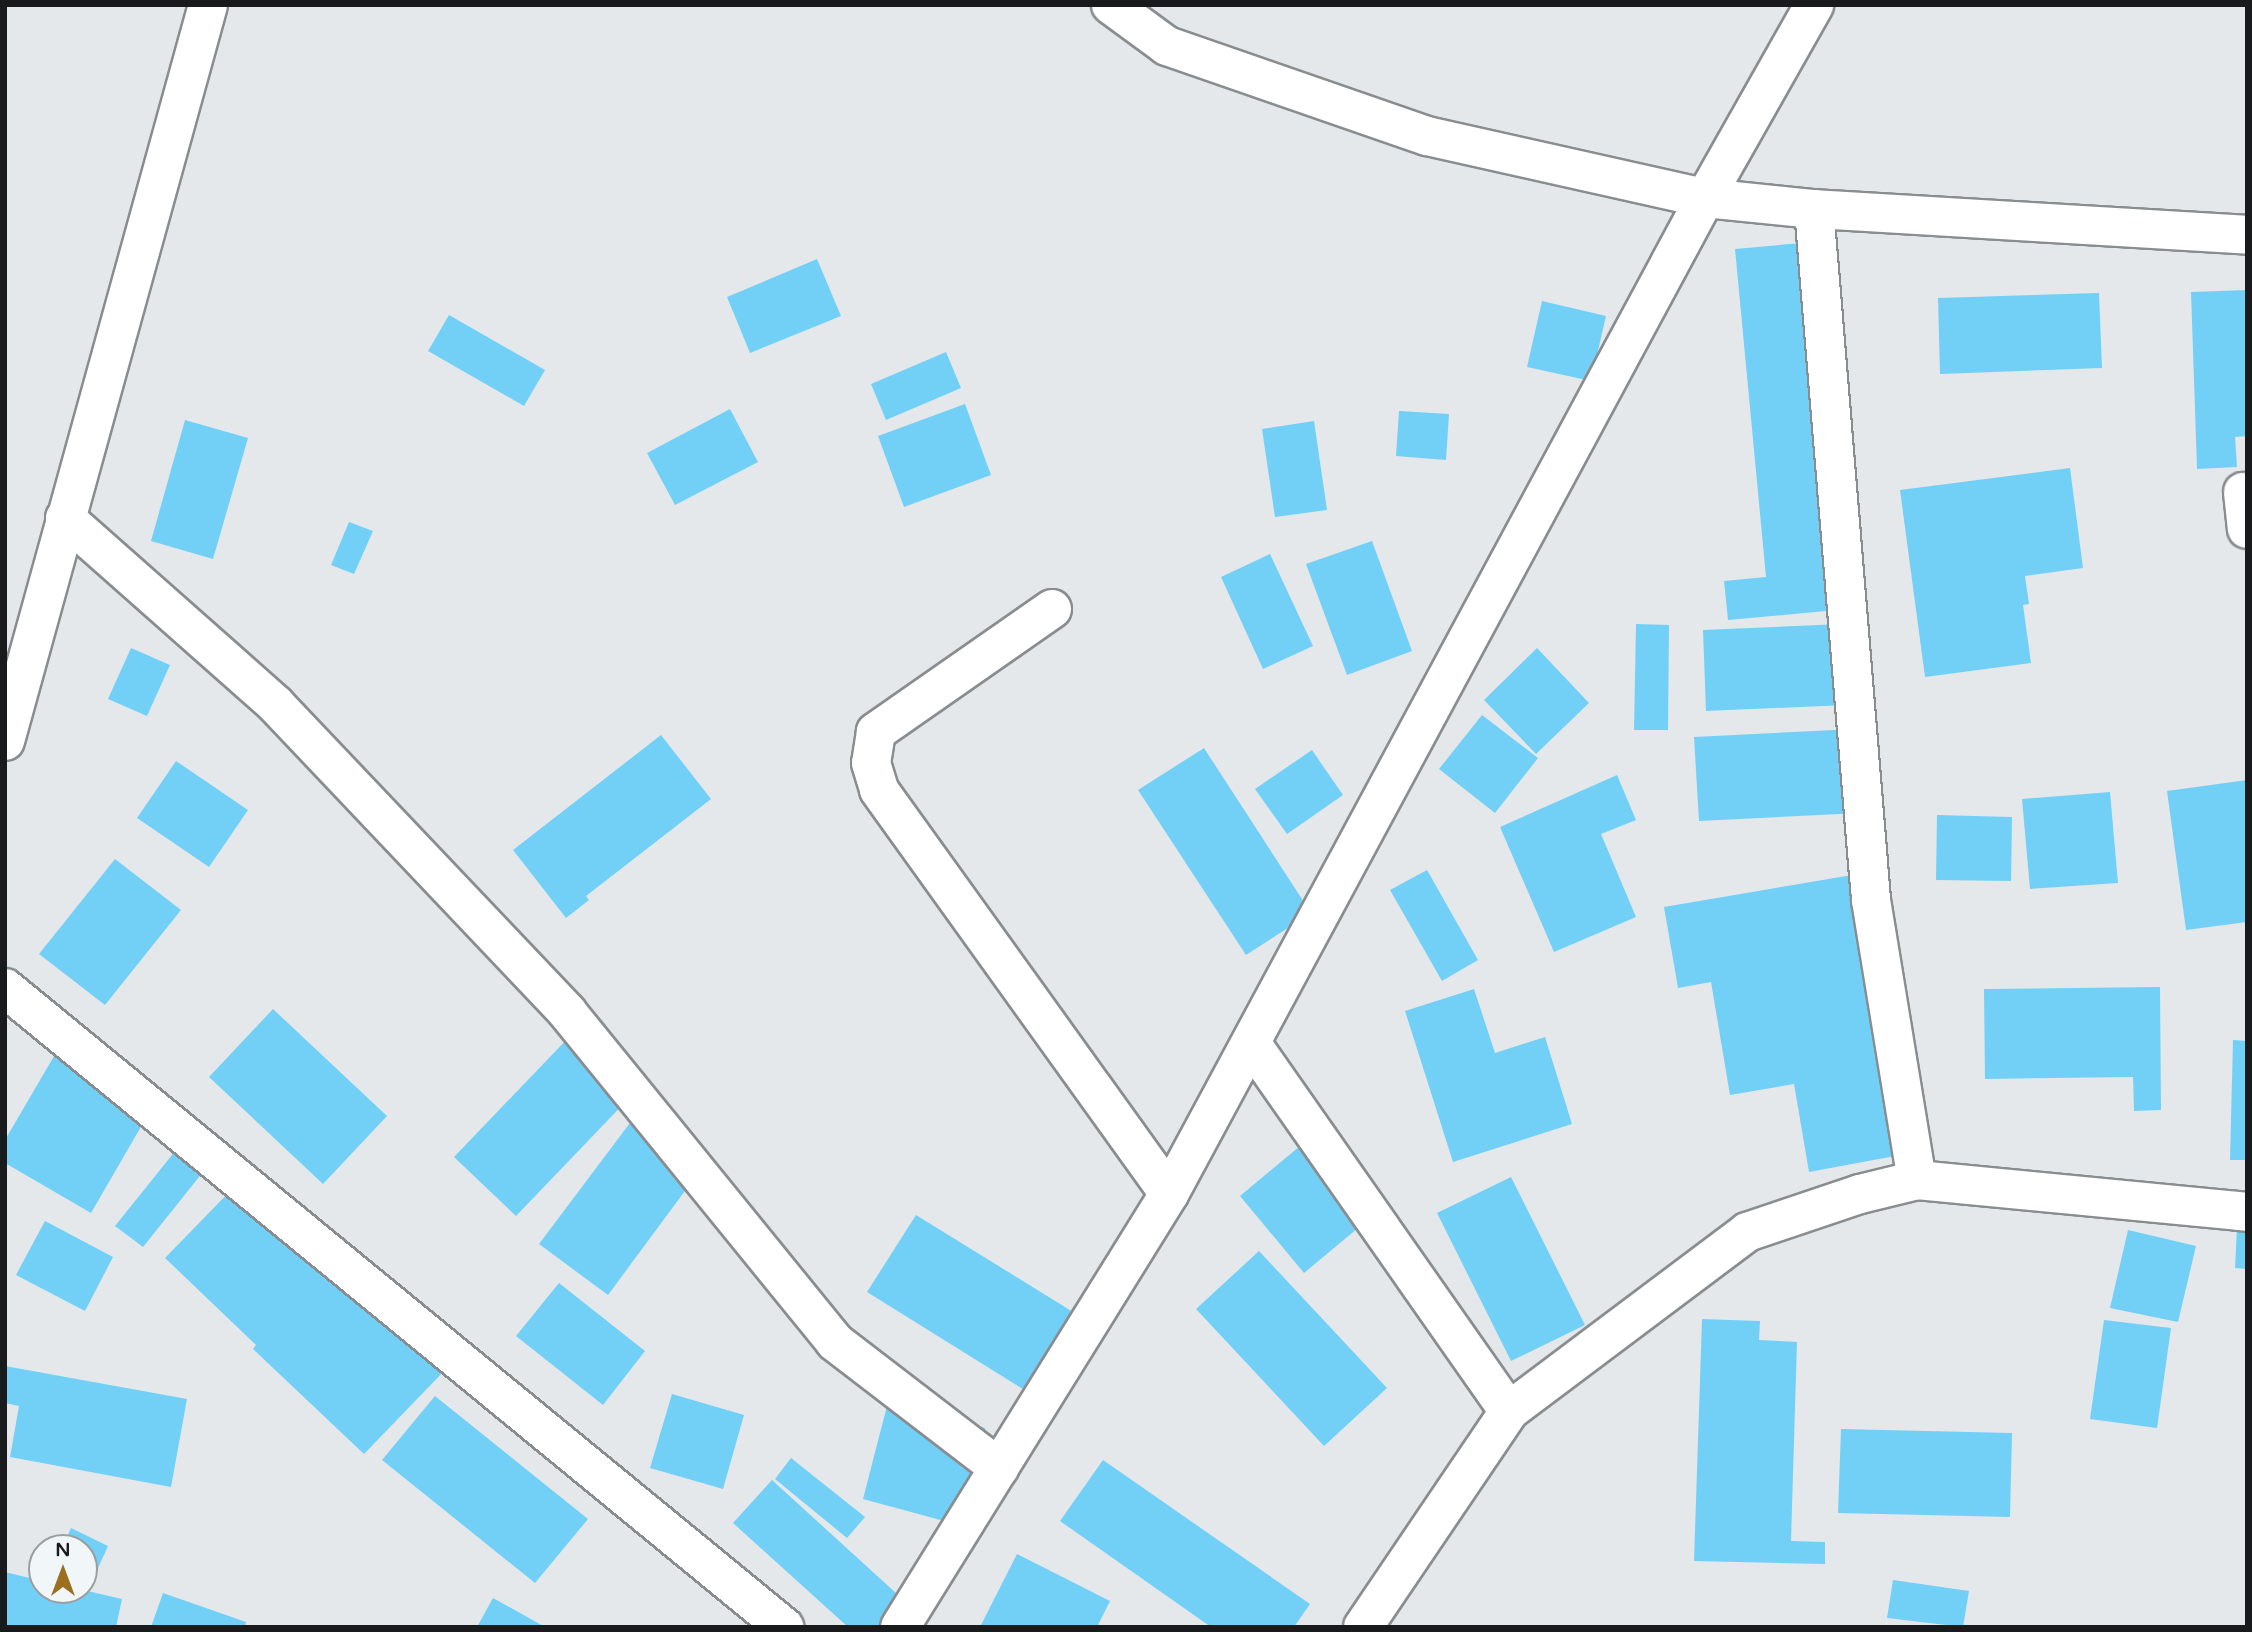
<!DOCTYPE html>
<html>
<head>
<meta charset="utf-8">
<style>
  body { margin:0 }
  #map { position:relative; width:2252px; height:1632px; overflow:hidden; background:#e4e8eb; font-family:"Varela Round",sans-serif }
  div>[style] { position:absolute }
  .building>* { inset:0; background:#72d0f7 }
  .roads { filter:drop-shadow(2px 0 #898d8f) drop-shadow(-2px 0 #898d8f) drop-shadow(0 2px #898d8f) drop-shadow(0 -2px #898d8f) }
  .street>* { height:38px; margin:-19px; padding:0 19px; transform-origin:19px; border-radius:19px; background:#fff }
  .secondary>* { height:38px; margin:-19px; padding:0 19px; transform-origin:19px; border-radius:19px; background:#fff }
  span { translate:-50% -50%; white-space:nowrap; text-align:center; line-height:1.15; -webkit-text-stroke:6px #f1f6f8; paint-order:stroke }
  .frame { position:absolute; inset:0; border:7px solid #181a1b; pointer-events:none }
  .north { position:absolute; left:28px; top:1534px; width:70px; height:70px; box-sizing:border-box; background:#f1f6f8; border:2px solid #9a9ea0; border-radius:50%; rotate:0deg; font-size:19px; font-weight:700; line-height:28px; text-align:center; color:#181a1b }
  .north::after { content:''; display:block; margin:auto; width:24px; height:32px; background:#9b6f1e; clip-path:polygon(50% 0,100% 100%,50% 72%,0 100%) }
</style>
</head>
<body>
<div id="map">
  <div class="building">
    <i style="clip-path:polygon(1812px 242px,1847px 609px,1728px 620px,1724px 581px,1766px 577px,1735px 249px)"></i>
    <i style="clip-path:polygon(817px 259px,841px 316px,750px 353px,727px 297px)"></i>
    <i style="clip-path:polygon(2247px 290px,2247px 436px,2235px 437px,2237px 467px,2197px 469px,2191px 292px)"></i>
    <i style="clip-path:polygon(2099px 293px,2102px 368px,1940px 374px,1938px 298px)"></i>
    <i style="clip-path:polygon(1542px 301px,1606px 316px,1591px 381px,1527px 367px)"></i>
    <i style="clip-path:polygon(449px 315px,545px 370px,524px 406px,428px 351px)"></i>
    <i style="clip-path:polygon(946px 352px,961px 388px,886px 420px,871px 384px)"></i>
    <i style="clip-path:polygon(965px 404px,991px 475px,904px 507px,878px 436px)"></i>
    <i style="clip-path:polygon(730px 409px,758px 462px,675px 505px,647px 453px)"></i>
    <i style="clip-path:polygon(1399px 411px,1449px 414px,1446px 460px,1396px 456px)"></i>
    <i style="clip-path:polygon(185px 420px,248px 438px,213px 559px,151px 541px)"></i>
    <i style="clip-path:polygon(1314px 421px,1327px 510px,1275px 517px,1262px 429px)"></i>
    <i style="clip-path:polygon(2070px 468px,2083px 568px,2025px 576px,2029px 604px,2023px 605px,2031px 663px,1925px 677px,1900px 490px)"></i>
    <i style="clip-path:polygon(349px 522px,373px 531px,354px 574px,331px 565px)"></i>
    <i style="clip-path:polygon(1372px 541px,1412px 651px,1347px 675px,1306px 564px)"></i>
    <i style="clip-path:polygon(1270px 554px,1313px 646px,1263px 669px,1221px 577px)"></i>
    <i style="clip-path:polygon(1865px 623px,1869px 704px,1706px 711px,1703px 630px)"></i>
    <i style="clip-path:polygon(1636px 624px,1669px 625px,1668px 730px,1634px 730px)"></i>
    <i style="clip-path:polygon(131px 648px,170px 665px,147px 716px,108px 699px)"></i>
    <i style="clip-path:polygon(1537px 648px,1589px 703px,1536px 754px,1484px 700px)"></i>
    <i style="clip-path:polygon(1482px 715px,1538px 758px,1495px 813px,1439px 769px)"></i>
    <i style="clip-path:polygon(1875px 728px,1880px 812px,1699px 821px,1694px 737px)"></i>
    <i style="clip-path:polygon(661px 735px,711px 799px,586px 896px,589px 900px,566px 918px,513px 850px)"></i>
    <i style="clip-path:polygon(1204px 748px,1311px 913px,1246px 955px,1138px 790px)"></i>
    <i style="clip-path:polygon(1312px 750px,1343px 795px,1287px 834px,1255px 789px)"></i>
    <i style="clip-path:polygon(176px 761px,248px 810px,209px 867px,137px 818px)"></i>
    <i style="clip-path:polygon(1617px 775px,1636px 820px,1601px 834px,1636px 917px,1554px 952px,1500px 827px)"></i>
    <i style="clip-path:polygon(2247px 780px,2247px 922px,2186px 930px,2167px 791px)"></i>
    <i style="clip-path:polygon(2110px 792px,2118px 883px,2030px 889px,2022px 799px)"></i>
    <i style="clip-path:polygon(1937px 815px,2012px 817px,2011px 881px,1936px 880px)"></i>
    <i style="clip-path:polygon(115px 859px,181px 910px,105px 1005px,39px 954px)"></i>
    <i style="clip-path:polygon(1427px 870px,1478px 960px,1442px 981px,1390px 890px)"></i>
    <i style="clip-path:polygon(1858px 874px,1906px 1154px,1809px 1172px,1794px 1084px,1730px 1095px,1711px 982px,1678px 988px,1664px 907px)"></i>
    <i style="clip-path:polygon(2160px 987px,2161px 1110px,2134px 1111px,2133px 1077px,1985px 1079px,1984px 989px)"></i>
    <i style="clip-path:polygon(1474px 989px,1495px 1053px,1545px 1037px,1572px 1124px,1453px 1162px,1405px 1011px)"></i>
    <i style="clip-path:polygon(273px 1009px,387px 1116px,323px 1184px,209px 1077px)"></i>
    <i style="clip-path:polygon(571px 1035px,633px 1094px,516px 1216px,454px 1157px)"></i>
    <i style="clip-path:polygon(2233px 1040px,2247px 1041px,2247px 1160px,2230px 1160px)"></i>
    <i style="clip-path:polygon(57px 1051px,153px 1106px,91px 1213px,5px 1163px,5px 1140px)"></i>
    <i style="clip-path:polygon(639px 1111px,707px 1161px,608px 1295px,539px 1244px)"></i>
    <i style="clip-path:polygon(1306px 1141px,1370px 1218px,1304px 1273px,1240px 1196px)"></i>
    <i style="clip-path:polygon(176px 1150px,203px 1172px,143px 1247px,115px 1226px)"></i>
    <i style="clip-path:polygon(1511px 1177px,1585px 1325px,1511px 1361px,1437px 1213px)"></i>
    <i style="clip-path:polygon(236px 1185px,447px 1368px,364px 1454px,253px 1349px,256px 1345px,165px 1258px)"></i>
    <i style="clip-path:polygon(916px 1215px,1099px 1328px,1050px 1406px,867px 1292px)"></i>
    <i style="clip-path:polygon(45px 1221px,113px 1257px,85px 1311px,16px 1275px)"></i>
    <i style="clip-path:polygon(2237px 1227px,2247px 1228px,2247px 1269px,2235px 1268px)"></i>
    <i style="clip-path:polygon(2128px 1230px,2196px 1246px,2178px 1322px,2110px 1308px)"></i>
    <i style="clip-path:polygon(1259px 1251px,1387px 1388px,1324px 1446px,1196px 1309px)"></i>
    <i style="clip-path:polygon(559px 1283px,645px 1351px,603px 1405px,516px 1336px)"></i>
    <i style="clip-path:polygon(1702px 1319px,1760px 1321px,1759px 1340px,1797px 1342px,1791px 1541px,1825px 1542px,1825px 1564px,1694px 1561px)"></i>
    <i style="clip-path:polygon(2104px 1320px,2171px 1328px,2157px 1428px,2090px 1419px)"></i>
    <i style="clip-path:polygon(5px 1366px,187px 1399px,171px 1487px,10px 1457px,19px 1406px,5px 1403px)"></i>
    <i style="clip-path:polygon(672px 1394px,744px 1415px,723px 1489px,650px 1468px)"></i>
    <i style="clip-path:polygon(435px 1396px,588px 1519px,535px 1583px,382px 1460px)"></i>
    <i style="clip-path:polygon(888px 1402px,985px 1428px,959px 1525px,863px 1499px)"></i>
    <i style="clip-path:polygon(1841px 1429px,2012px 1433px,2010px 1517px,1838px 1513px)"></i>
    <i style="clip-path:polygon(791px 1458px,865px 1517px,847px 1538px,775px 1479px)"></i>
    <i style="clip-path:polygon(1103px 1460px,1310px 1604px,1294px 1627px,1211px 1627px,1060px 1521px)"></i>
    <i style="clip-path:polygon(772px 1480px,908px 1604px,887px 1627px,848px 1627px,733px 1523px)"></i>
    <i style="clip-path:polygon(71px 1528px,108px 1546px,90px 1586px,84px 1583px,84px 1548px,62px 1548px)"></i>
    <i style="clip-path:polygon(1017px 1554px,1110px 1601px,1097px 1627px,980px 1627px)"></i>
    <i style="clip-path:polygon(5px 1572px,42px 1581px,42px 1590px,83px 1590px,122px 1599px,116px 1627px,5px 1627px)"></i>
    <i style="clip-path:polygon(1893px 1580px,1969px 1591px,1963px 1627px,1887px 1618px)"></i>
    <i style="clip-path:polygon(163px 1593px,246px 1622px,245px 1627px,151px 1627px)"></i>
    <i style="clip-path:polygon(493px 1598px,545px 1627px,477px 1627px)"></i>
  </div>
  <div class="roads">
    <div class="street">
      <i style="left:1111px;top:5px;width:69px;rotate:36.2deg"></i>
      <i style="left:1167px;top:46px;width:275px;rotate:19.1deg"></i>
      <i style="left:1427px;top:136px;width:285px;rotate:12.6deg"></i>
      <i style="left:1705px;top:198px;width:110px;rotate:5.8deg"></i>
      <i style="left:1814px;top:209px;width:434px;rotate:3.4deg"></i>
      <i style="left:1814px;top:209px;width:693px;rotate:85.28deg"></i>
      <i style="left:1871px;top:900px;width:284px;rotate:80.7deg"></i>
      <i style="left:2243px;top:492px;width:37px;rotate:84deg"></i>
      <i style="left:65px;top:518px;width:282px;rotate:41.5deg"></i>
      <i style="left:276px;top:705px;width:423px;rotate:46.5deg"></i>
      <i style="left:567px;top:1012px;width:425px;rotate:50.9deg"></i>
      <i style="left:835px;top:1342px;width:207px;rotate:37.5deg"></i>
      <i style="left:1052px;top:609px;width:215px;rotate:145.1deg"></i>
      <i style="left:876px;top:732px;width:31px;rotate:99deg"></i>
      <i style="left:871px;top:763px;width:28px;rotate:73deg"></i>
      <i style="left:879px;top:790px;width:497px;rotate:54.3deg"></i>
      <i style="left:5px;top:988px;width:1008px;rotate:39.36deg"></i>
      <i style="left:1251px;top:1043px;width:449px;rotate:55deg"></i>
      <i style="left:900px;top:1627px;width:510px;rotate:-58.15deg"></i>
      <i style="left:1169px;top:1194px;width:1131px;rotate:-61.71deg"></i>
      <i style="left:1705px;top:198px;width:222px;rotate:-60.5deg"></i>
      <i style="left:1363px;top:1627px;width:261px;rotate:-55.9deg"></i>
      <i style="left:1509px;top:1411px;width:298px;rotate:-36.9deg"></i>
      <i style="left:1747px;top:1232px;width:119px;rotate:-18.6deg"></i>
      <i style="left:1860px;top:1194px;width:59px;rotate:-13.8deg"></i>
      <i style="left:1917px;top:1180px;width:332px;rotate:5.5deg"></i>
    </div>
    <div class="secondary">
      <i style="left:5px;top:741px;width:763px;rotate:-74.58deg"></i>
    </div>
  </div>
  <div class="frame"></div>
  <div class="north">N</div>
</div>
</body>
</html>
